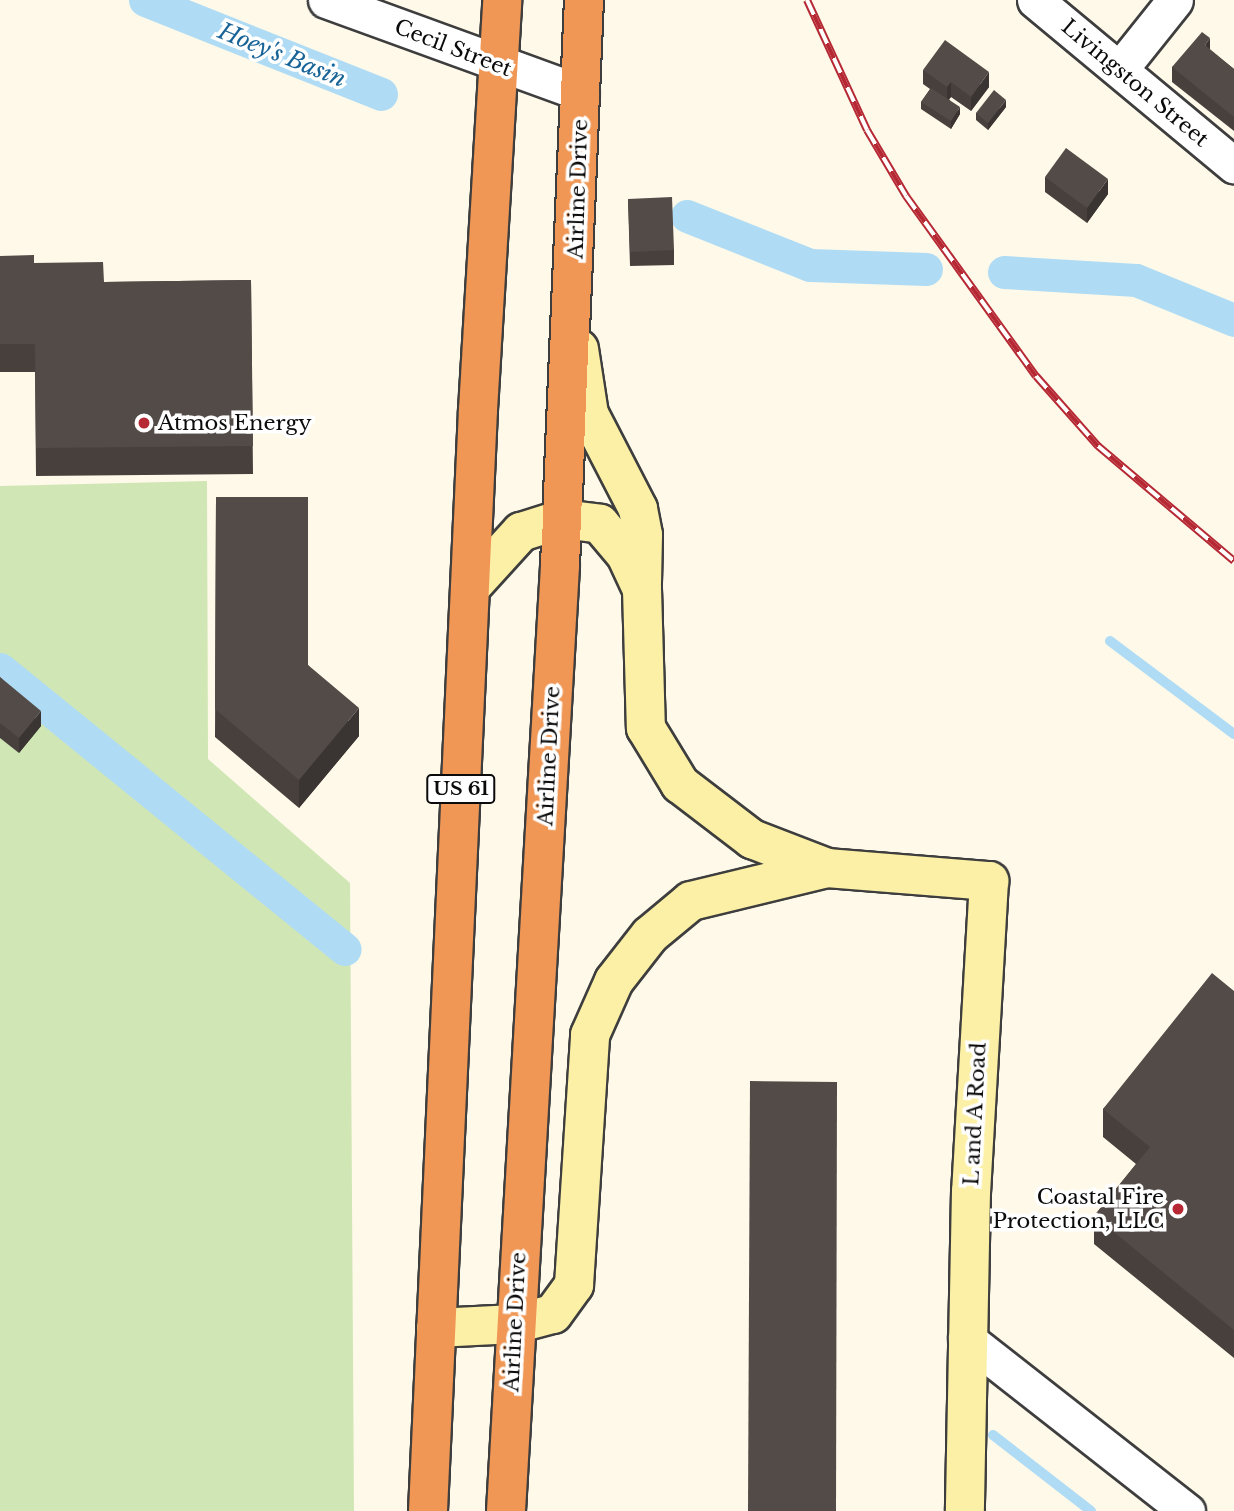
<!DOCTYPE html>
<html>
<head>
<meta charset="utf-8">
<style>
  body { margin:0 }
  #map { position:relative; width:1234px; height:1511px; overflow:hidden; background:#fef9e9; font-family:"Libre Baskerville",serif }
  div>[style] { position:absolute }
  .green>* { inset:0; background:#d0e6b5 }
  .stream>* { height:10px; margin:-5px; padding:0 5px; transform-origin:5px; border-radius:5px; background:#afdcf4 }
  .canal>* { height:33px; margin:-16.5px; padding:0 16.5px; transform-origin:16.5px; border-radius:16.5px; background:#afdcf4 }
  .roads { filter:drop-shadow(2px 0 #3e3e3e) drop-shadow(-2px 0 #3e3e3e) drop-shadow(0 2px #3e3e3e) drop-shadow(0 -2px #3e3e3e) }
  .street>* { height:35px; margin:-17.5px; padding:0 17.5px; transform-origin:17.5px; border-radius:17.5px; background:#fff }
  .secondary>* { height:38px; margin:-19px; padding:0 19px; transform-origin:19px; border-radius:19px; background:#fcf0a6 }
  .highway>* { height:38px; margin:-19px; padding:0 19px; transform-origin:19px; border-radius:19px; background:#f09755 }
  .rail>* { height:8px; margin-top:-4px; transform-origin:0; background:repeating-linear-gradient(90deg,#fff 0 16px,#b52834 0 32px); box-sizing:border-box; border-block:2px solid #b52834 }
  .wall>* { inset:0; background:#47403d }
  .shaded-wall>* { inset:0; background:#3a3432 }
  .building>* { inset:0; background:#534b47 }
  .dots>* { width:19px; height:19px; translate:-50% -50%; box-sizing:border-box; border:4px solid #fff; border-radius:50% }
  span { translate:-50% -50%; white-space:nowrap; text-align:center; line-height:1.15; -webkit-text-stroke:7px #fff; paint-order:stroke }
  .shield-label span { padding:2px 5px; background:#fff; border:2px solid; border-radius:5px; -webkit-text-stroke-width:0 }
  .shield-label { font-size:19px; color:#0b0b0b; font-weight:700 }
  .street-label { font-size:21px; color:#0b0b0b }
  .poi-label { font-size:21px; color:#0b0b0b }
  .left { translate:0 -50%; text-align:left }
  .right { translate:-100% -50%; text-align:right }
  .water-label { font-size:23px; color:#196497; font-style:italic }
</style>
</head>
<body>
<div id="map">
  <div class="green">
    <i style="clip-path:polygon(207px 481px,208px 759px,350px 883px,354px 1511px,0 1511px,0 486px)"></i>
  </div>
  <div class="stream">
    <i style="left:1110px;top:641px;width:155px;rotate:36.9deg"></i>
    <i style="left:993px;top:1435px;width:124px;rotate:37.8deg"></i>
  </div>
  <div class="canal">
    <i style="left:145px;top:0;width:254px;rotate:21.7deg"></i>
    <i style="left:687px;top:216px;width:132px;rotate:21.7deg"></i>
    <i style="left:810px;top:265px;width:116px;rotate:2deg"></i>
    <i style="left:1004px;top:272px;width:132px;rotate:3.5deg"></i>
    <i style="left:1136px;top:280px;width:106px;rotate:22.2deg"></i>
    <i style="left:0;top:669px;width:444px;rotate:39.1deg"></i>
  </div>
  <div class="roads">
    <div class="street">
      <i style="left:326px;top:0;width:271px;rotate:20deg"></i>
      <i style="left:1035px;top:0;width:259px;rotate:39.7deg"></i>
      <i style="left:1120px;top:69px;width:88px;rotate:-51.4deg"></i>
      <i style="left:966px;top:1338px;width:281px;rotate:38.1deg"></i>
    </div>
    <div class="secondary">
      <i style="left:579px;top:349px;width:66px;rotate:81.3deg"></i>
      <i style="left:589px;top:414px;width:107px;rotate:62.7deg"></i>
      <i style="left:638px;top:509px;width:26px;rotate:79deg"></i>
      <i style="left:643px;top:535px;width:48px;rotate:91.2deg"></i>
      <i style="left:470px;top:588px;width:76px;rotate:-47.7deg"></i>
      <i style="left:521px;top:532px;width:43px;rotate:-17.6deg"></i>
      <i style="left:562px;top:519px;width:38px;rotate:7deg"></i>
      <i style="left:600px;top:524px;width:40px;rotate:50deg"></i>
      <i style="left:626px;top:555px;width:38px;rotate:65deg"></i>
      <i style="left:642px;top:589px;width:139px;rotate:88.4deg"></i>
      <i style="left:646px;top:728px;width:66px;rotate:58.7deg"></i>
      <i style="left:680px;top:784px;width:91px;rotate:37.4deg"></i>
      <i style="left:752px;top:839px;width:80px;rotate:21.1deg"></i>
      <i style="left:827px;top:868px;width:163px;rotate:4.6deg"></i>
      <i style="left:989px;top:881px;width:311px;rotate:93.3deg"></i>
      <i style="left:971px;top:1191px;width:320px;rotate:91.1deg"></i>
      <i style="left:436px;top:1328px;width:79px;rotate:-2.9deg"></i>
      <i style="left:515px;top:1324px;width:39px;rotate:-15deg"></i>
      <i style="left:553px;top:1314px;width:36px;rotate:-54deg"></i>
      <i style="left:574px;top:1285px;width:251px;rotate:-86.3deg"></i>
      <i style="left:590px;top:1035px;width:59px;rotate:-66deg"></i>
      <i style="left:614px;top:981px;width:58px;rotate:-52deg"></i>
      <i style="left:650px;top:935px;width:53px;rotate:-39.7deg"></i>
      <i style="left:691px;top:901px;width:140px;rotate:-13.6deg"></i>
    </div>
    <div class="highway">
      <i style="left:428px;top:1511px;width:1102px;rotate:-87.4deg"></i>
      <i style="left:478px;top:410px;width:411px;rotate:-86.6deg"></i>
      <i style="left:506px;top:1511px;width:948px;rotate:-86.73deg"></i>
      <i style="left:560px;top:565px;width:566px;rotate:-87.57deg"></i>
    </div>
  </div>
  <div class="rail">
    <i style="left:807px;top:0;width:143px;rotate:65.2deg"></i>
    <i style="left:867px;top:130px;width:77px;rotate:59.4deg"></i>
    <i style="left:906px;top:196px;width:222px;rotate:54.2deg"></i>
    <i style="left:1036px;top:376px;width:94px;rotate:48.5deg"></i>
    <i style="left:1098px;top:446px;width:178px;rotate:40.2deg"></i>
  </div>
  <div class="wall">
    <i style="clip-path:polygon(1210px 50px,1234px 69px,1234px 131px,1172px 82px,1172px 67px)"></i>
    <i style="clip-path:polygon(923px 70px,989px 87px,971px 111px,951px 97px,949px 99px,960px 114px,951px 129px,921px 109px,921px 102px,930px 89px,923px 84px)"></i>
    <i style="clip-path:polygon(1006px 107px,988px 130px,976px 120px,976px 113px)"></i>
    <i style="clip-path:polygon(1045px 177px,1108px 194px,1087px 223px,1045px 192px)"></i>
    <i style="clip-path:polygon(628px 199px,674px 250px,674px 265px,630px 266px)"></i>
    <i style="clip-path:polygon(0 256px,34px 263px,104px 282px,251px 280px,253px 474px,36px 476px,35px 372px,0 372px)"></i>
    <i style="clip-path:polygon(216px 497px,308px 665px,359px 736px,299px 808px,215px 737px)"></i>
    <i style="clip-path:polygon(0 677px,41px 726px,19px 753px,0 738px)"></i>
    <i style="clip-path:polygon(1234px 991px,1234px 1358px,1094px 1244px,1094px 1216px,1136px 1164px,1103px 1137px,1103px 1109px)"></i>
  </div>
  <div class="shaded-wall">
    <i style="clip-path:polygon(1210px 38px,1210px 53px,1205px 45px)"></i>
    <i style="clip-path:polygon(989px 72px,989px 87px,971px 111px,971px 97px)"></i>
    <i style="clip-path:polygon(951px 82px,951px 97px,947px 102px,947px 87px)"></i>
    <i style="clip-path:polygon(1006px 100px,1006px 107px,988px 130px,988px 123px)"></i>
    <i style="clip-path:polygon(960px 107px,960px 114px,951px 129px,951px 121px)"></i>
    <i style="clip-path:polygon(1108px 179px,1108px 194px,1087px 223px,1087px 208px)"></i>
    <i style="clip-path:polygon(359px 708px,359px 736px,299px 808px,299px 780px)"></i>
    <i style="clip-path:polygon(41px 711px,41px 726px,19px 753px,19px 738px)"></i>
  </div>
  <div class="building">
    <i style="clip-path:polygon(1202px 32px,1210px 38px,1205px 45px,1234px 69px,1234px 117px,1172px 67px)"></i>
    <i style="clip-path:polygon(945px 40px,989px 72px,971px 97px,951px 82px,947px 87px,923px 70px)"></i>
    <i style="clip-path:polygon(931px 88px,960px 107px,951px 121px,921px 102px)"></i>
    <i style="clip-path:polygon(994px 90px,1006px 100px,988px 123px,976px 113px)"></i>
    <i style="clip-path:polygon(1066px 148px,1108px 179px,1087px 208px,1045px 177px)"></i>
    <i style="clip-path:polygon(672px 197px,674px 250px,630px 252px,628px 199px)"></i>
    <i style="clip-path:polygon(34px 255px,34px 263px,103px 262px,104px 282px,251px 280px,253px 446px,36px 448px,35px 344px,0 344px,0 256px)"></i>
    <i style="clip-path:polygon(216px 497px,308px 497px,308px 665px,359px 708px,299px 780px,215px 709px)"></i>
    <i style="clip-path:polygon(0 677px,41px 711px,19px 738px,0 723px)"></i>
    <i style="clip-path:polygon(1212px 973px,1234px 991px,1234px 1330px,1094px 1216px,1150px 1147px,1103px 1109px)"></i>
    <i style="clip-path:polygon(750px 1081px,837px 1082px,836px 1511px,748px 1511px)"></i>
  </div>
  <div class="dots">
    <i style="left:144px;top:423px;background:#b52834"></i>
    <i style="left:1178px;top:1209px;background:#b52834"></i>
  </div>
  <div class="shield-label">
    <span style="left:461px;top:789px">US 61</span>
  </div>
  <div class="street-label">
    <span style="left:453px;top:48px;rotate:21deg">Cecil Street</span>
    <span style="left:1135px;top:83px;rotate:40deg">Livingston Street</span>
    <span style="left:578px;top:189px;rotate:-88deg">Airline Drive</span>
    <span style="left:549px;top:756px;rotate:-87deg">Airline Drive</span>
    <span style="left:975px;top:1114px;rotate:-87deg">L and A Road</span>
    <span style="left:515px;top:1322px;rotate:-87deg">Airline Drive</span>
  </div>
  <div class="poi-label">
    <span class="left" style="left:158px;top:423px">Atmos Energy</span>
    <span class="right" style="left:1164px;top:1209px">Coastal Fire<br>Protection, LLC</span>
  </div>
  <div class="water-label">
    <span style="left:282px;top:55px;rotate:22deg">Hoey's Basin</span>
  </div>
</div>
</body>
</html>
